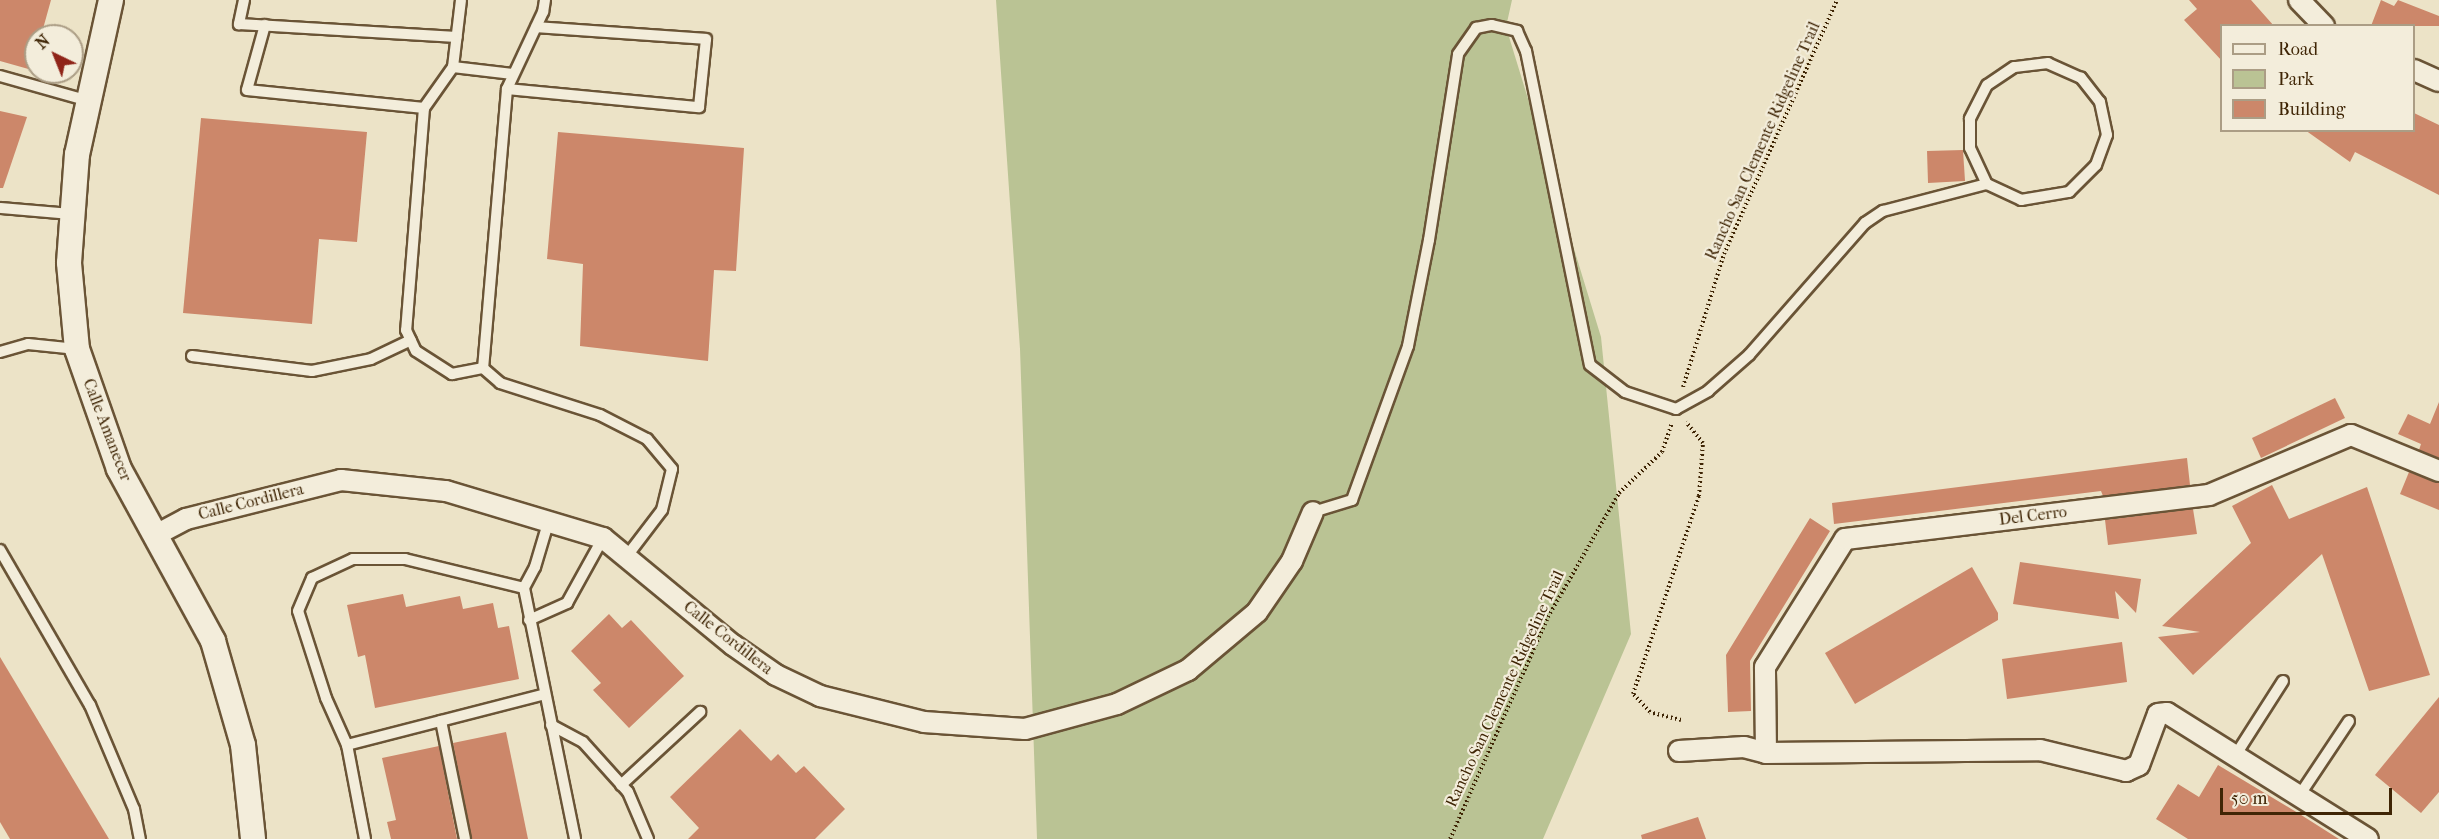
<!DOCTYPE html>
<html>
<head>
<meta charset="utf-8">
<style>
  body { margin:0 }
  #map { position:relative; width:2439px; height:839px; overflow:hidden; background:#ece3c7; font-family:"IM FELL French Canon",serif }
  div>[style] { position:absolute }
  .green>* { inset:0; background:#bac394 }
  .building>* { inset:0; background:#cc876a }
  .path>* { height:4px; margin-top:-2px; transform-origin:0; background:repeating-linear-gradient(90deg,#3f2505 0 1.5px,transparent 0 4.5px) }
  .roads { filter:drop-shadow(2px 0 #6a5436) drop-shadow(-2px 0 #6a5436) drop-shadow(0 2px #6a5436) drop-shadow(0 -2px #6a5436) }
  .service>* { height:10px; margin:-5px; padding:0 5px; transform-origin:5px; border-radius:5px; background:#f3eddb }
  .minor>* { height:20px; margin:-10px; padding:0 10px; transform-origin:10px; border-radius:10px; background:#f3eddb }
  .tertiary>* { height:24px; margin:-12px; padding:0 12px; transform-origin:12px; border-radius:12px; background:#f3eddb }
  span { translate:-50% -50%; white-space:nowrap; text-align:center; line-height:1.15; -webkit-text-stroke:4.5px #f3eddb; paint-order:stroke }
  .street-label { font-size:16px; color:#3f2505 }
  .legend { position:absolute; left:2220px; top:24px; width:195px; height:108px; box-sizing:border-box; background:#f3eddb; border:2px solid #ab9d85; margin:0; padding:8px 10px; list-style:none; font-size:18px; color:#3f2505 }
  .legend li { display:flex; align-items:center; gap:12px; height:30px }
  .legend b { width:30px; border:2px solid #ab9d85 }
  .north { position:absolute; left:24px; top:24px; width:60px; height:60px; box-sizing:border-box; background:#f3eddb; border:2px solid #ab9d85; border-radius:50%; rotate:317deg; font-size:16px; font-weight:700; line-height:24px; text-align:center; color:#3f2505 }
  .north::after { content:''; display:block; margin:auto; width:21px; height:27px; background:#8f2418; clip-path:polygon(50% 0,100% 100%,50% 72%,0 100%) }
  .scale { position:absolute; left:2220px; top:788px; width:172px; height:27px; box-sizing:border-box; border:3px solid #3f2505; border-top:0; padding-left:8px; font-size:18px; line-height:21px; white-space:nowrap; color:#3f2505; -webkit-text-stroke:4px #f3eddb; paint-order:stroke }
</style>
</head>
<body>
<div id="map">
  <div class="green">
    <i style="clip-path:polygon(996px 0,1512px 0,1506px 27px,1601px 337px,1631px 634px,1543px 839px,1037px 839px,1020px 349px)"></i>
  </div>
  <div class="building">
    <i style="clip-path:polygon(0 0,51px 0,41px 36px,36px 36px,32px 70px,0 61px)"></i>
    <i style="clip-path:polygon(2189px 0,2251px 0,2274px 26px,2222px 26px,2222px 61px,2184px 20px,2197px 9px)"></i>
    <i style="clip-path:polygon(2381px 0,2394px 6px,2398px 0,2439px 16px,2439px 26px,2371px 26px)"></i>
    <i style="clip-path:polygon(0 111px,27px 117px,3px 188px,0 188px)"></i>
    <i style="clip-path:polygon(2414px 113px,2439px 125px,2439px 195px,2355px 152px,2350px 162px,2305px 130px,2414px 130px)"></i>
    <i style="clip-path:polygon(201px 118px,367px 132px,357px 242px,319px 239px,312px 324px,183px 313px)"></i>
    <i style="clip-path:polygon(558px 132px,744px 148px,736px 271px,714px 270px,708px 361px,580px 346px,583px 264px,547px 259px)"></i>
    <i style="clip-path:polygon(1963px 150px,1965px 181px,1928px 183px,1927px 151px)"></i>
    <i style="clip-path:polygon(2335px 398px,2345px 418px,2261px 458px,2252px 438px)"></i>
    <i style="clip-path:polygon(2439px 402px,2439px 458px,2419px 450px,2421px 444px,2398px 434px,2408px 414px,2430px 424px)"></i>
    <i style="clip-path:polygon(2187px 458px,2190px 485px,2103px 496px,2101px 491px,1834px 524px,1832px 503px)"></i>
    <i style="clip-path:polygon(2409px 472px,2439px 483px,2439px 510px,2400px 494px)"></i>
    <i style="clip-path:polygon(2272px 485px,2289px 519px,2367px 487px,2430px 675px,2369px 691px,2322px 554px,2193px 675px,2158px 637px,2200px 632px,2162px 626px,2251px 543px,2232px 506px)"></i>
    <i style="clip-path:polygon(2193px 509px,2197px 534px,2108px 545px,2105px 520px)"></i>
    <i style="clip-path:polygon(1810px 518px,1830px 531px,1750px 661px,1751px 711px,1728px 712px,1726px 655px)"></i>
    <i style="clip-path:polygon(2020px 562px,2141px 579px,2136px 613px,2115px 591px,2119px 619px,2013px 604px)"></i>
    <i style="clip-path:polygon(1972px 567px,1998px 613px,1998px 620px,1855px 704px,1825px 653px)"></i>
    <i style="clip-path:polygon(403px 594px,406px 607px,460px 596px,463px 609px,493px 603px,498px 628px,509px 626px,519px 679px,375px 708px,365px 655px,358px 657px,347px 605px)"></i>
    <i style="clip-path:polygon(609px 614px,622px 628px,631px 620px,684px 676px,629px 728px,593px 690px,601px 683px,571px 651px)"></i>
    <i style="clip-path:polygon(2122px 642px,2127px 682px,2007px 699px,2002px 659px)"></i>
    <i style="clip-path:polygon(0 657px,109px 839px,10px 839px,0 822px)"></i>
    <i style="clip-path:polygon(2439px 697px,2439px 792px,2421px 813px,2375px 775px)"></i>
    <i style="clip-path:polygon(740px 729px,771px 761px,778px 754px,796px 773px,804px 766px,845px 809px,815px 839px,688px 839px,699px 828px,670px 797px)"></i>
    <i style="clip-path:polygon(506px 732px,528px 839px,472px 839px,453px 743px)"></i>
    <i style="clip-path:polygon(439px 746px,457px 839px,391px 839px,387px 822px,396px 820px,382px 758px)"></i>
    <i style="clip-path:polygon(2218px 765px,2298px 813px,2339px 839px,2188px 839px,2156px 819px,2178px 784px,2199px 797px)"></i>
    <i style="clip-path:polygon(1698px 817px,1706px 839px,1642px 839px,1641px 835px)"></i>
  </div>
  <div class="path">
    <i style="left:1683px;top:387px;width:139px;rotate:-72.9deg"></i>
    <i style="left:1724px;top:254px;width:278px;rotate:-66deg"></i>
    <i style="left:1681px;top:720px;width:32px;rotate:-166deg"></i>
    <i style="left:1650px;top:712px;width:25px;rotate:-133deg"></i>
    <i style="left:1633px;top:694px;width:209px;rotate:-71.6deg"></i>
    <i style="left:1699px;top:496px;width:53px;rotate:-85.7deg"></i>
    <i style="left:1703px;top:443px;width:27px;rotate:-129deg"></i>
    <i style="left:1450px;top:839px;width:243px;rotate:-66.2deg"></i>
    <i style="left:1548px;top:617px;width:143px;rotate:-60.2deg"></i>
    <i style="left:1619px;top:493px;width:59px;rotate:-43.6deg"></i>
    <i style="left:1662px;top:452px;width:31px;rotate:-71deg"></i>
  </div>
  <div class="roads">
    <div class="service">
      <i style="left:244px;top:0;width:25px;rotate:102deg"></i>
      <i style="left:239px;top:24px;width:218px;rotate:3.4deg"></i>
      <i style="left:545px;top:0;width:12px;rotate:99deg"></i>
      <i style="left:543px;top:12px;width:85px;rotate:115.1deg"></i>
      <i style="left:507px;top:89px;width:280px;rotate:94.9deg"></i>
      <i style="left:483px;top:368px;width:23px;rotate:41deg"></i>
      <i style="left:500px;top:383px;width:105px;rotate:17.7deg"></i>
      <i style="left:600px;top:415px;width:53px;rotate:27.1deg"></i>
      <i style="left:647px;top:439px;width:39px;rotate:50deg"></i>
      <i style="left:672px;top:469px;width:42px;rotate:103.7deg"></i>
      <i style="left:662px;top:510px;width:58px;rotate:127.3deg"></i>
      <i style="left:265px;top:25px;width:67px;rotate:105.5deg"></i>
      <i style="left:247px;top:90px;width:178px;rotate:5.8deg"></i>
      <i style="left:424px;top:108px;width:50px;rotate:-54.7deg"></i>
      <i style="left:453px;top:67px;width:67px;rotate:-83.2deg"></i>
      <i style="left:453px;top:67px;width:60px;rotate:6.7deg"></i>
      <i style="left:0;top:76px;width:92px;rotate:15.7deg"></i>
      <i style="left:507px;top:89px;width:193px;rotate:5.4deg"></i>
      <i style="left:699px;top:107px;width:68px;rotate:-84.1deg"></i>
      <i style="left:706px;top:39px;width:170px;rotate:-176deg"></i>
      <i style="left:424px;top:108px;width:223px;rotate:94.6deg"></i>
      <i style="left:406px;top:330px;width:23px;rotate:65deg"></i>
      <i style="left:416px;top:351px;width:43px;rotate:32.6deg"></i>
      <i style="left:452px;top:374px;width:32px;rotate:-11deg"></i>
      <i style="left:0;top:208px;width:72px;rotate:4.8deg"></i>
      <i style="left:0;top:352px;width:29px;rotate:-16deg"></i>
      <i style="left:28px;top:344px;width:49px;rotate:5.8deg"></i>
      <i style="left:192px;top:356px;width:121px;rotate:7.1deg"></i>
      <i style="left:312px;top:371px;width:60px;rotate:-11.5deg"></i>
      <i style="left:371px;top:359px;width:44px;rotate:-25.4deg"></i>
      <i style="left:1313px;top:512px;width:41px;rotate:-17.1deg"></i>
      <i style="left:1352px;top:500px;width:164px;rotate:-70deg"></i>
      <i style="left:1408px;top:346px;width:108px;rotate:-78.8deg"></i>
      <i style="left:1429px;top:240px;width:188px;rotate:-81.1deg"></i>
      <i style="left:1458px;top:54px;width:32px;rotate:-55deg"></i>
      <i style="left:1476px;top:28px;width:16px;rotate:-11deg"></i>
      <i style="left:1492px;top:25px;width:26px;rotate:13deg"></i>
      <i style="left:1517px;top:31px;width:22px;rotate:66deg"></i>
      <i style="left:1526px;top:51px;width:320px;rotate:78.5deg"></i>
      <i style="left:1590px;top:365px;width:44px;rotate:37.6deg"></i>
      <i style="left:1625px;top:392px;width:54px;rotate:18.4deg"></i>
      <i style="left:1676px;top:409px;width:37px;rotate:-29deg"></i>
      <i style="left:1708px;top:391px;width:55px;rotate:-41.3deg"></i>
      <i style="left:1749px;top:355px;width:176px;rotate:-48.7deg"></i>
      <i style="left:1865px;top:223px;width:22px;rotate:-34deg"></i>
      <i style="left:1883px;top:211px;width:107px;rotate:-14.6deg"></i>
      <i style="left:1987px;top:184px;width:38px;rotate:25deg"></i>
      <i style="left:2021px;top:200px;width:49px;rotate:-9.5deg"></i>
      <i style="left:2069px;top:192px;width:38px;rotate:-45deg"></i>
      <i style="left:2096px;top:165px;width:32px;rotate:-70deg"></i>
      <i style="left:2107px;top:135px;width:34px;rotate:-102deg"></i>
      <i style="left:2100px;top:102px;width:31px;rotate:-128deg"></i>
      <i style="left:2081px;top:78px;width:36px;rotate:-156deg"></i>
      <i style="left:2048px;top:63px;width:34px;rotate:173deg"></i>
      <i style="left:2014px;top:67px;width:32px;rotate:146deg"></i>
      <i style="left:1987px;top:85px;width:38px;rotate:117deg"></i>
      <i style="left:1970px;top:119px;width:29px;rotate:90deg"></i>
      <i style="left:1970px;top:148px;width:40px;rotate:65deg"></i>
      <i style="left:549px;top:520px;width:49px;rotate:106.6deg"></i>
      <i style="left:535px;top:567px;width:24px;rotate:118deg"></i>
      <i style="left:524px;top:588px;width:256px;rotate:78.5deg"></i>
      <i style="left:0;top:550px;width:179px;rotate:59.9deg"></i>
      <i style="left:90px;top:705px;width:113px;rotate:67.1deg"></i>
      <i style="left:134px;top:809px;width:31px;rotate:79deg"></i>
      <i style="left:529px;top:620px;width:42px;rotate:-24.1deg"></i>
      <i style="left:567px;top:603px;width:74px;rotate:-61deg"></i>
      <i style="left:441px;top:721px;width:120px;rotate:78.5deg"></i>
      <i style="left:551px;top:725px;width:36px;rotate:28deg"></i>
      <i style="left:583px;top:742px;width:67px;rotate:48deg"></i>
      <i style="left:628px;top:792px;width:51px;rotate:66.9deg"></i>
      <i style="left:347px;top:745px;width:204px;rotate:-14.4deg"></i>
      <i style="left:2235px;top:756px;width:89px;rotate:-57.4deg"></i>
      <i style="left:621px;top:785px;width:108px;rotate:-42.7deg"></i>
      <i style="left:2299px;top:796px;width:90px;rotate:-56.3deg"></i>
      <i style="left:365px;top:839px;width:96px;rotate:-100.8deg"></i>
      <i style="left:347px;top:745px;width:51px;rotate:-114.1deg"></i>
      <i style="left:326px;top:698px;width:91px;rotate:-107.8deg"></i>
      <i style="left:298px;top:611px;width:36px;rotate:-67deg"></i>
      <i style="left:312px;top:578px;width:45px;rotate:-24.9deg"></i>
      <i style="left:353px;top:559px;width:52px"></i>
      <i style="left:405px;top:559px;width:122px;rotate:13.7deg"></i>
    </div>
    <div class="minor">
      <i style="left:2299px;top:0;width:36px;rotate:46deg"></i>
      <i style="left:2414px;top:70px;width:27px;rotate:24deg"></i>
      <i style="left:154px;top:536px;width:36px;rotate:-28deg"></i>
      <i style="left:186px;top:519px;width:160px;rotate:-14.1deg"></i>
      <i style="left:341px;top:480px;width:106px;rotate:6deg"></i>
      <i style="left:446px;top:491px;width:164px;rotate:16.7deg"></i>
      <i style="left:603px;top:538px;width:168px;rotate:39.5deg"></i>
      <i style="left:733px;top:645px;width:52px;rotate:34.9deg"></i>
      <i style="left:776px;top:675px;width:49px;rotate:25.5deg"></i>
      <i style="left:820px;top:696px;width:107px;rotate:14deg"></i>
      <i style="left:924px;top:722px;width:101px;rotate:4deg"></i>
      <i style="left:1025px;top:729px;width:95px;rotate:-15.2deg"></i>
      <i style="left:1117px;top:704px;width:79px;rotate:-25.6deg"></i>
      <i style="left:1188px;top:670px;width:90px;rotate:-40deg"></i>
      <i style="left:1257px;top:612px;width:62px;rotate:-55.5deg"></i>
      <i style="left:1292px;top:561px;width:53px;rotate:-66.8deg"></i>
      <i style="left:1679px;top:751px;width:65px;rotate:-3.5deg"></i>
      <i style="left:1744px;top:747px;width:23px;rotate:15deg"></i>
      <i style="left:1766px;top:753px;width:274px;rotate:-0.6deg"></i>
      <i style="left:2040px;top:750px;width:89px;rotate:13.7deg"></i>
      <i style="left:2126px;top:771px;width:14px;rotate:-25deg"></i>
      <i style="left:2139px;top:765px;width:54px;rotate:-69.6deg"></i>
      <i style="left:2158px;top:714px;width:9px;rotate:-6deg"></i>
      <i style="left:2167px;top:713px;width:237px;rotate:32.1deg"></i>
      <i style="left:1766px;top:753px;width:86px;rotate:-90.7deg"></i>
      <i style="left:1765px;top:667px;width:151px;rotate:-58deg"></i>
      <i style="left:1845px;top:539px;width:367px;rotate:-6.9deg"></i>
      <i style="left:2209px;top:495px;width:154px;rotate:-22.9deg"></i>
      <i style="left:2351px;top:435px;width:95px;rotate:22.2deg"></i>
    </div>
    <div class="tertiary">
      <i style="left:111px;top:0;width:158px;rotate:102.4deg"></i>
      <i style="left:77px;top:154px;width:109px;rotate:94.2deg"></i>
      <i style="left:69px;top:263px;width:86px;rotate:84.7deg"></i>
      <i style="left:77px;top:349px;width:127px;rotate:70.7deg"></i>
      <i style="left:119px;top:469px;width:196px;rotate:61.3deg"></i>
      <i style="left:213px;top:641px;width:108px;rotate:73.9deg"></i>
      <i style="left:243px;top:745px;width:95px;rotate:83.9deg"></i>
    </div>
  </div>
  <div class="street-label">
    <span style="left:1763px;top:141px;rotate:-66deg">Rancho San Clemente Ridgeline Trail</span>
    <span style="left:107px;top:430px;rotate:69deg">Calle Amanecer</span>
    <span style="left:251px;top:502px;rotate:-14deg">Calle Cordillera</span>
    <span style="left:2033px;top:516px;rotate:-7deg">Del Cerro</span>
    <span style="left:728px;top:638px;rotate:38deg">Calle Cordillera</span>
    <span style="left:1505px;top:689px;rotate:-65deg">Rancho San Clemente Ridgeline Trail</span>
  </div>
  <ul class="legend">
  <li><b style="height:8px;background:#f3eddb"></b>Road</li>
  <li><b style="height:16px;background:#bac394"></b>Park</li>
  <li><b style="height:16px;background:#cc876a"></b>Building</li>
  </ul>
  <div class="north">N</div>
  <div class="scale">50 m</div>
</div>
</body>
</html>
